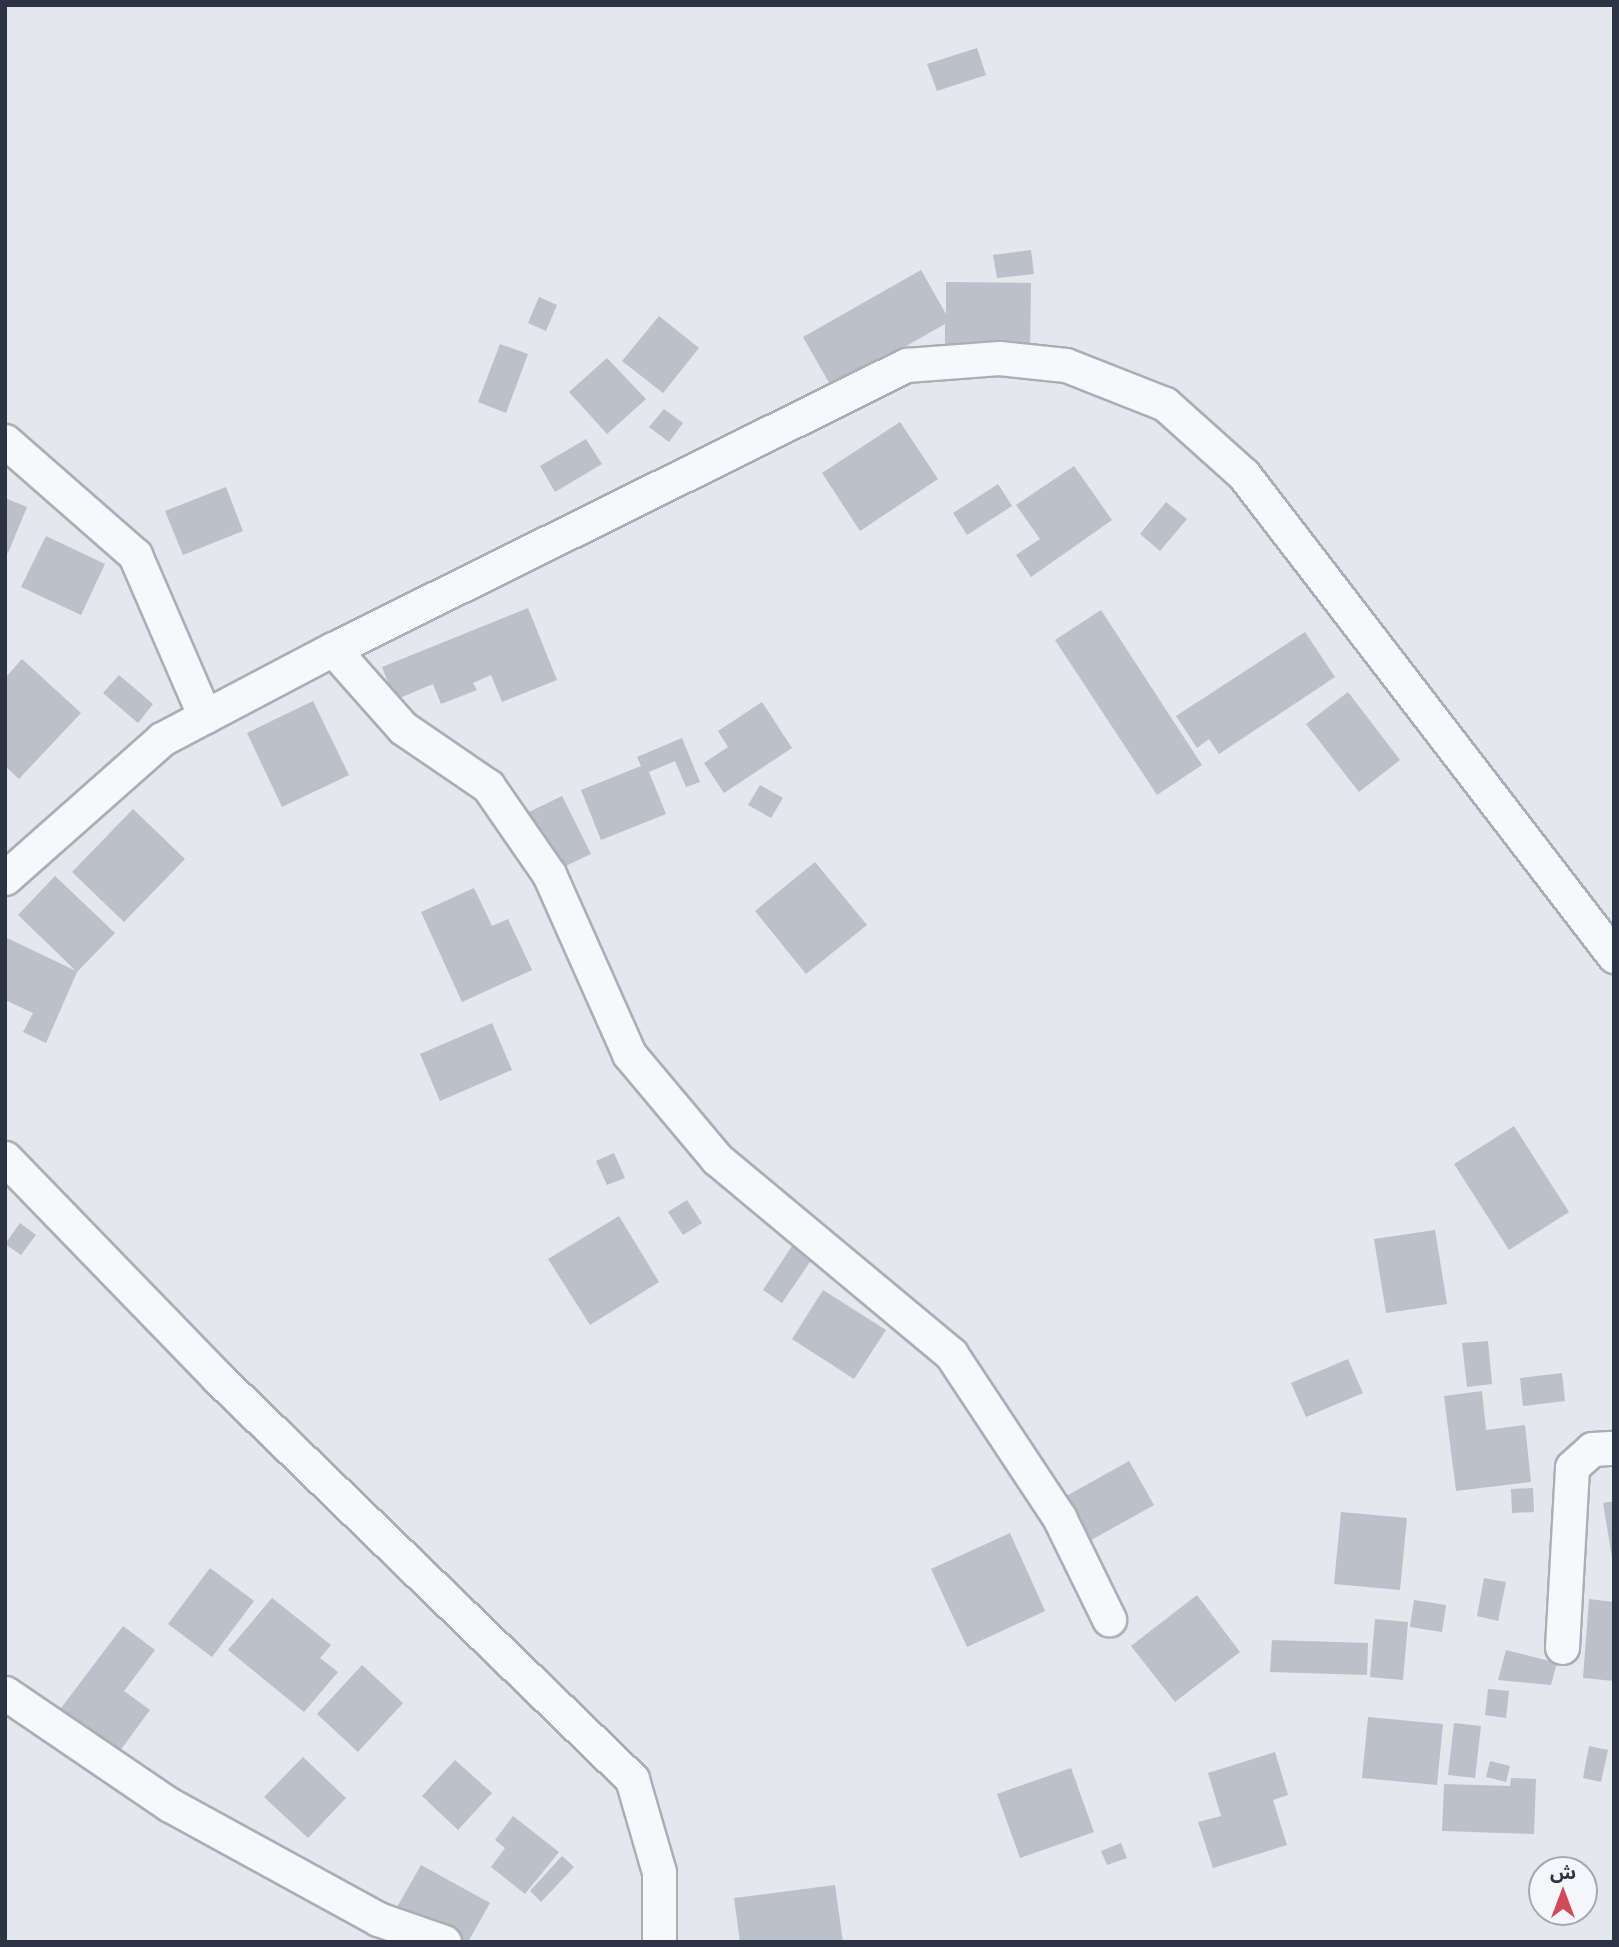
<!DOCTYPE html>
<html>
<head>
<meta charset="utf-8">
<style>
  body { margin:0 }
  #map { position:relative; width:1619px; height:1947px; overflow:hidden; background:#e4e7ec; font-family:"Archivo Narrow","Noto Sans Arabic",sans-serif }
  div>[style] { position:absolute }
  .building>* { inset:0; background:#bbc0ca }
  .roads { filter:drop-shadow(2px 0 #a9aeb7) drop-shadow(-2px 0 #a9aeb7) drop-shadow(0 2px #a9aeb7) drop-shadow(0 -2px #a9aeb7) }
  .minor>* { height:33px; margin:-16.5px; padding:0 16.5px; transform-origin:16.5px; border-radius:16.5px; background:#f7f8fa }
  span { translate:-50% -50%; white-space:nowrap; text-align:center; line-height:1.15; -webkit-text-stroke:7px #f4f6f9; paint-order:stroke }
  .frame { position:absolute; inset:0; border:7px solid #2b3445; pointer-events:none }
  .north { position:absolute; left:1528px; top:1856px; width:70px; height:70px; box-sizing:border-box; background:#f4f6f9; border:2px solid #a4a8b1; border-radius:50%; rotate:0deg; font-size:19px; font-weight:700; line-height:28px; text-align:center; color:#2b3445 }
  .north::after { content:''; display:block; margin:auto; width:24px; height:32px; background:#d1495b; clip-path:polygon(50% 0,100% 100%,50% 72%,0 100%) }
</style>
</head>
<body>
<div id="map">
  <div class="building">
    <i style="clip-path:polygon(977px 48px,986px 75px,937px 91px,927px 64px)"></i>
    <i style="clip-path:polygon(1031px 250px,1034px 274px,997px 278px,993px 255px)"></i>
    <i style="clip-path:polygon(921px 270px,946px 314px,946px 282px,1031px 283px,1030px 352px,945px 351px,945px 324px,832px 388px,803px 337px)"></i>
    <i style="clip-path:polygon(539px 297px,557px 305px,546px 331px,528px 323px)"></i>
    <i style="clip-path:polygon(659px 316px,699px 348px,663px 393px,622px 361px)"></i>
    <i style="clip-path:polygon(500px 344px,528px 354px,506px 413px,478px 402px)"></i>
    <i style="clip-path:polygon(607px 358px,646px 399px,607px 434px,569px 392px)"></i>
    <i style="clip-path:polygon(664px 409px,683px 423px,669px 442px,649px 427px)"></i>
    <i style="clip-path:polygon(900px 422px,938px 479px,860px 531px,822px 473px)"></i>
    <i style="clip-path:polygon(586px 439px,602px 464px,555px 492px,540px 466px)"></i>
    <i style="clip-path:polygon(1074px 466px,1112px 520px,1031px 577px,1016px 555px,1040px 539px,1016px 505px)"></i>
    <i style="clip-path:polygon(998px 484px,1012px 506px,967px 535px,953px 513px)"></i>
    <i style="clip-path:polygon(226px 487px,243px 531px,183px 555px,165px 511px)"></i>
    <i style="clip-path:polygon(5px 498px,27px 507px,8px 553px,5px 552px)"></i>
    <i style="clip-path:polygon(1166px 502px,1187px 519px,1160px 551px,1140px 534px)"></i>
    <i style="clip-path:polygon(46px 536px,105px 564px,81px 615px,21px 587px)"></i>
    <i style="clip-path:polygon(528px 608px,557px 680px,502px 702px,491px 675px,473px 683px,477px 690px,441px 704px,433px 684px,395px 700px,382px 667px)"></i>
    <i style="clip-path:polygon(1101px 610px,1202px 765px,1157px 795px,1055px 640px)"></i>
    <i style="clip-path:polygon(1305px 632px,1335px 677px,1219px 754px,1209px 739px,1197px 748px,1176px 716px)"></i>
    <i style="clip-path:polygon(22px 659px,81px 713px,19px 779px,5px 766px,5px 678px)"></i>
    <i style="clip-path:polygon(119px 675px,153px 704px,138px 723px,103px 693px)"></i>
    <i style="clip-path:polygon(1348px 692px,1400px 760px,1359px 792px,1306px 724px)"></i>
    <i style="clip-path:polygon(313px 701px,349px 775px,282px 807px,247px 733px)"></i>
    <i style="clip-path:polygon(762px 702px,792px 748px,724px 793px,704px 763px,728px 747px,718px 731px)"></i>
    <i style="clip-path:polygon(682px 738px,700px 782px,686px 787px,675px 761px,649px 772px,666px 814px,601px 840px,581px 790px,641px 766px,637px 757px)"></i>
    <i style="clip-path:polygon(760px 785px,783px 798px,771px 818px,748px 805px)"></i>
    <i style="clip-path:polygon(562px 796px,591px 854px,553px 872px,525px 814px)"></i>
    <i style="clip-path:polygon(133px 809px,185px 859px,124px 922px,72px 872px)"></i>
    <i style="clip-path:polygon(815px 862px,867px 925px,806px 974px,755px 911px)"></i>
    <i style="clip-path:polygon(55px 876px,115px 933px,77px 972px,46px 1043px,23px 1032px,33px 1013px,5px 1000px,5px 937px,76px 971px,18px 915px)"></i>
    <i style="clip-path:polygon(474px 888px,492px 926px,508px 919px,532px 970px,462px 1002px,421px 912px)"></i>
    <i style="clip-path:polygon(492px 1023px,512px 1070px,440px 1101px,420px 1054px)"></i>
    <i style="clip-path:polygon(1514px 1126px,1569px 1212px,1509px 1250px,1454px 1164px)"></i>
    <i style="clip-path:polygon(614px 1153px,625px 1178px,607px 1185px,596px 1161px)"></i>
    <i style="clip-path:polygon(687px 1200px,702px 1223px,683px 1235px,668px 1212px)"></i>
    <i style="clip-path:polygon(619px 1216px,659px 1282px,590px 1325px,548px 1259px)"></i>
    <i style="clip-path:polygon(20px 1223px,36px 1235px,21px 1255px,5px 1244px)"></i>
    <i style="clip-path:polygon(1435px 1230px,1447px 1304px,1386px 1313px,1374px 1239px)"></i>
    <i style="clip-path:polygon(792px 1246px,812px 1259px,782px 1303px,763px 1290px)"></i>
    <i style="clip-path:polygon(823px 1290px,886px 1330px,854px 1379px,792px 1339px)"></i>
    <i style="clip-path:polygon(1488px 1341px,1492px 1384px,1467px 1387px,1462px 1343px)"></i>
    <i style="clip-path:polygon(1348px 1359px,1363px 1393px,1306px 1417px,1291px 1383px)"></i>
    <i style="clip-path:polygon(1562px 1373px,1565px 1401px,1523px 1406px,1520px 1378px)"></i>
    <i style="clip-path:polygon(1482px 1391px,1486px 1430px,1525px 1425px,1531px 1482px,1456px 1491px,1444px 1396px)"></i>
    <i style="clip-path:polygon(1129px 1461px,1154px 1505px,1086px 1543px,1061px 1499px)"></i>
    <i style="clip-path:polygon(1533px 1488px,1534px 1512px,1512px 1513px,1511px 1489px)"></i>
    <i style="clip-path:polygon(1614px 1501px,1614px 1557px,1612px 1557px,1603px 1503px)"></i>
    <i style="clip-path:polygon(1341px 1512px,1407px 1518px,1400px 1590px,1334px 1584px)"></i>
    <i style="clip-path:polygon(1010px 1533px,1045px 1611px,967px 1647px,931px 1569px)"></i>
    <i style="clip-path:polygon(210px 1568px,254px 1601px,212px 1657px,168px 1624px)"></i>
    <i style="clip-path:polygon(1484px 1578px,1506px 1582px,1498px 1621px,1477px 1616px)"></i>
    <i style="clip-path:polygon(1197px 1595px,1240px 1652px,1175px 1702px,1131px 1646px)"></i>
    <i style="clip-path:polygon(272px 1598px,331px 1645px,320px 1658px,338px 1672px,304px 1712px,228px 1650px)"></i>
    <i style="clip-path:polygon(1589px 1599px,1614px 1602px,1614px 1681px,1583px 1678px)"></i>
    <i style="clip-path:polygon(1414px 1600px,1446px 1605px,1442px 1632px,1410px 1627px)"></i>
    <i style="clip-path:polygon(1375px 1619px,1408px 1622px,1403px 1680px,1370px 1677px)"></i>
    <i style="clip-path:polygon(123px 1626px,155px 1650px,124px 1691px,150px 1710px,108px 1767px,49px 1724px)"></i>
    <i style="clip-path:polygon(1272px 1640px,1368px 1643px,1367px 1675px,1270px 1672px)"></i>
    <i style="clip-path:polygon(1506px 1650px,1557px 1663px,1551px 1685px,1498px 1680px)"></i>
    <i style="clip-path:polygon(362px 1665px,403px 1703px,358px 1752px,317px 1714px)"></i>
    <i style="clip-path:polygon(1488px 1689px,1509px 1691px,1506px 1718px,1485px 1715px)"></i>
    <i style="clip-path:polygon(1368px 1717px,1443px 1724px,1437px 1785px,1362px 1778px)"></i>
    <i style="clip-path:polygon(1454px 1723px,1481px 1726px,1475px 1778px,1448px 1775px)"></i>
    <i style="clip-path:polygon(1589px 1746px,1608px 1750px,1601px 1782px,1583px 1778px)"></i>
    <i style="clip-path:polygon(1275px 1752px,1288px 1795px,1273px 1800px,1287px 1845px,1213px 1868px,1198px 1822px,1221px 1816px,1208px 1773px)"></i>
    <i style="clip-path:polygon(303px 1757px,346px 1798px,308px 1838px,264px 1797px)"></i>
    <i style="clip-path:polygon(455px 1760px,492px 1793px,458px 1830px,422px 1796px)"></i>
    <i style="clip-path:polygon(1490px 1761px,1510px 1766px,1506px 1782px,1486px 1777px)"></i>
    <i style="clip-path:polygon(1071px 1768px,1094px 1832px,1020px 1858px,997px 1794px)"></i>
    <i style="clip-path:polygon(1511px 1778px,1536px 1779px,1534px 1834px,1442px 1831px,1444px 1784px,1510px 1786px)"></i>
    <i style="clip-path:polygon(513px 1816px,559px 1852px,525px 1894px,491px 1867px,505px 1848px,495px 1840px)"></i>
    <i style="clip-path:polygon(1121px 1843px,1127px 1858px,1107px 1865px,1101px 1851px)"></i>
    <i style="clip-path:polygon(562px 1856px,574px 1867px,541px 1902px,530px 1891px)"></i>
    <i style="clip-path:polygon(421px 1865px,490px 1903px,468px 1942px,439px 1942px,392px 1916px)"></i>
    <i style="clip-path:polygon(835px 1885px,843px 1942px,740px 1942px,734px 1898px)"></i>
  </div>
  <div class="roads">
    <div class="minor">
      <i style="left:5px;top:441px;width:173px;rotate:41.2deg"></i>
      <i style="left:135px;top:555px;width:176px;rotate:66.6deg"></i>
      <i style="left:333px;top:649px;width:106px;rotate:48.5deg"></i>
      <i style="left:403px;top:728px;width:103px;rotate:34.3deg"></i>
      <i style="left:488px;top:786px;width:107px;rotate:55.3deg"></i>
      <i style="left:549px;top:874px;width:197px;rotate:66deg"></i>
      <i style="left:629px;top:1054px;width:137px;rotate:50deg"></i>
      <i style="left:717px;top:1159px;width:305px;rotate:39.8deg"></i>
      <i style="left:951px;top:1354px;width:196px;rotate:56.5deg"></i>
      <i style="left:1059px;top:1517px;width:114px;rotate:63.9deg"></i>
      <i style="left:5px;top:878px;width:210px;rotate:-41.5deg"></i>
      <i style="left:162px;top:739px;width:193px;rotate:-27.8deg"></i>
      <i style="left:333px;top:649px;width:640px;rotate:-26.36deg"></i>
      <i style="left:906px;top:365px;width:93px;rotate:-4.3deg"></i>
      <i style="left:999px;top:358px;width:67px;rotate:6deg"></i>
      <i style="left:1066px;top:365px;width:106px;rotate:21.5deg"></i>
      <i style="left:1165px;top:404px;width:106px;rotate:41.9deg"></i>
      <i style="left:1244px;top:475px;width:607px;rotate:52.43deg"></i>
      <i style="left:5px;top:1158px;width:305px;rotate:45.9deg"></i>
      <i style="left:217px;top:1377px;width:578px;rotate:44.09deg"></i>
      <i style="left:632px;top:1779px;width:97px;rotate:73.8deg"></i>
      <i style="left:659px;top:1872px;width:70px;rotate:90deg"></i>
      <i style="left:1562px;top:1647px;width:180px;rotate:-86.8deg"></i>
      <i style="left:1572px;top:1467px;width:27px;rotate:-42deg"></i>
      <i style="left:1592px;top:1449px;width:22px;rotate:-3deg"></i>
      <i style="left:5px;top:1693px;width:199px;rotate:34.2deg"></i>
      <i style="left:170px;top:1805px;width:237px;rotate:28.7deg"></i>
      <i style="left:378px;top:1919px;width:70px;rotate:19.2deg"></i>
    </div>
  </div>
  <div class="frame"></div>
  <div class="north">ش</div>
</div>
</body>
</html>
